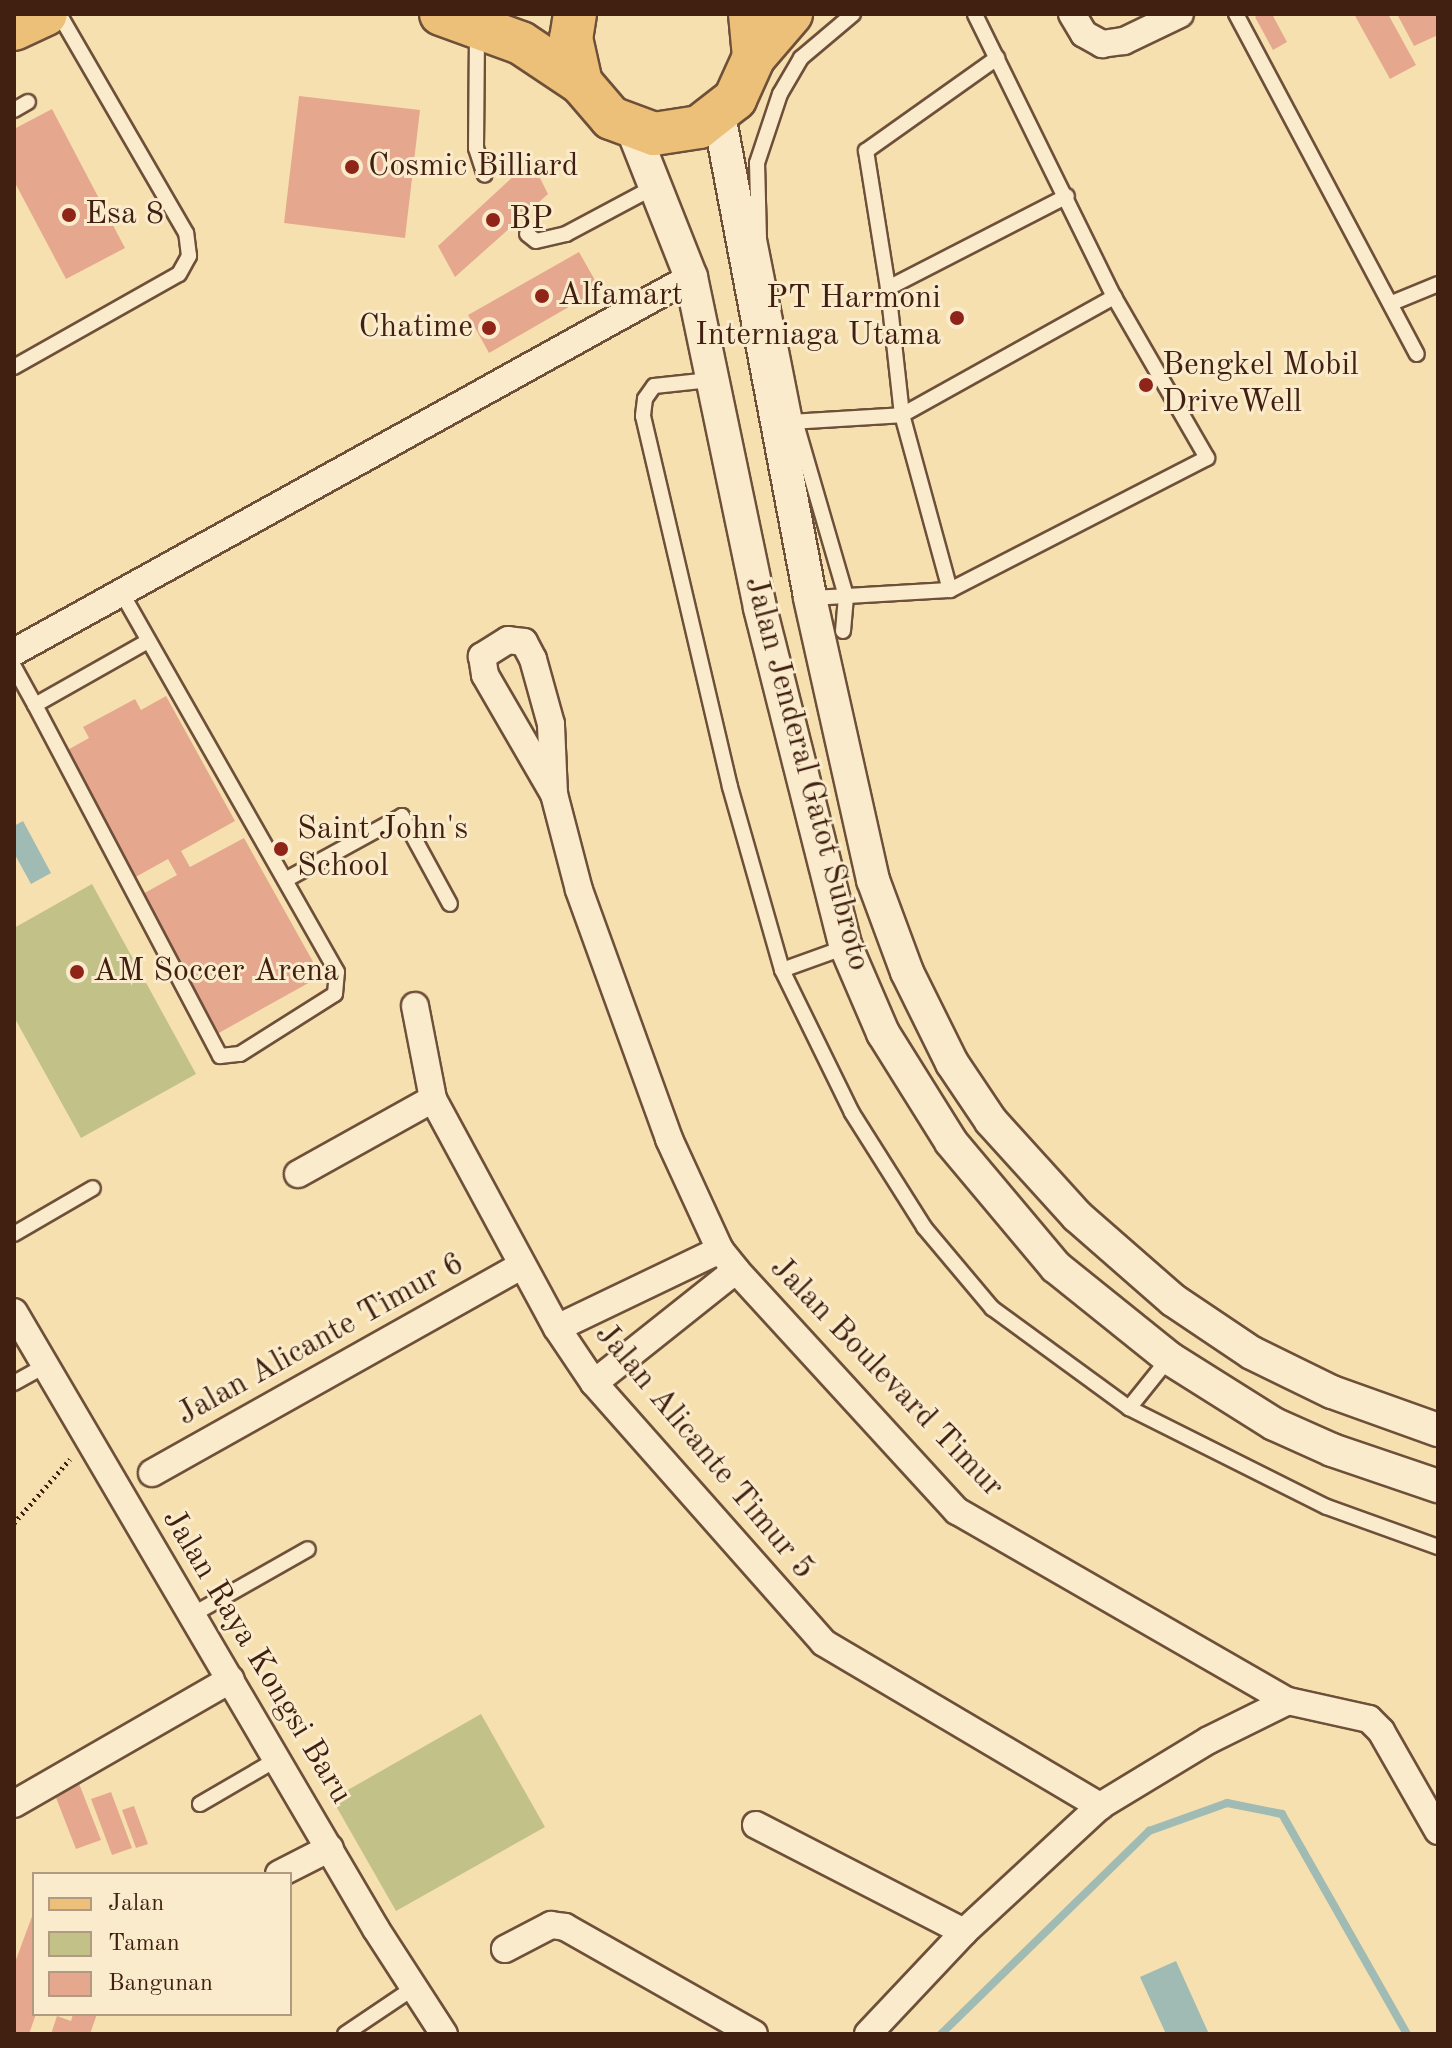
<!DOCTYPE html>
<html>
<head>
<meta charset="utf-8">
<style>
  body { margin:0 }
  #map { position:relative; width:1452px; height:2048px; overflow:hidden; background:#f7e0b0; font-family:"Old Standard TT",serif }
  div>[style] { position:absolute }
  .green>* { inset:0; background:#c1c188 }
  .water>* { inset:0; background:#9fbbb3 }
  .stream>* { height:8px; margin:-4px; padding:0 4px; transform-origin:4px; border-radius:4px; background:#9fbbb3 }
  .building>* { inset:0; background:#e5a88e }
  .path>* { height:5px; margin-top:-2.5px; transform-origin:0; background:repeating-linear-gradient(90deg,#412012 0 2px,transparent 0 6px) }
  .roads { filter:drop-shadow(2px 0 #6e503a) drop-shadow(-2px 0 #6e503a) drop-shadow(0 2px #6e503a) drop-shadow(0 -2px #6e503a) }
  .service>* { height:14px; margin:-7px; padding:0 7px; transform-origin:7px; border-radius:7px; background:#faebcc }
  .minor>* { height:26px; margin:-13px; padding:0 13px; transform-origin:13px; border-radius:13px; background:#faebcc }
  .tertiary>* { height:32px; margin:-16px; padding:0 16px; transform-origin:16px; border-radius:16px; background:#faebcc }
  .primary>* { height:42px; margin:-21px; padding:0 21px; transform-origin:21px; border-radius:21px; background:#ecc078 }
  .dots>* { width:22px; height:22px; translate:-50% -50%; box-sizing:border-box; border:4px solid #faebcc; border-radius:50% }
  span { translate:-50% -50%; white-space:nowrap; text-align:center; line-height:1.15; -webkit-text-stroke:6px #faebcc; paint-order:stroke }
  .poi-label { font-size:32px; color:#412012 }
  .left { translate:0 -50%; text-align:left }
  .right { translate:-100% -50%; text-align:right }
  .street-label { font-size:32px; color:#412012 }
  .frame { position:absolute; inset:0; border:16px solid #412012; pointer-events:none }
  .legend { position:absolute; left:32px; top:1872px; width:260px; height:144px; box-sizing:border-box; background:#faebcc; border:2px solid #b09a82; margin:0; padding:10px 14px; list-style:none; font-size:24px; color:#412012 }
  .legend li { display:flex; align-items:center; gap:16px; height:40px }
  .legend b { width:40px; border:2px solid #b09a82 }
</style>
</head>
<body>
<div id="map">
  <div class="green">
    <i style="clip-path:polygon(92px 884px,196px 1074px,81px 1138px,14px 1017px,14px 928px)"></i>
    <i style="clip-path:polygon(481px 1714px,545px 1827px,396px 1911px,332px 1799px)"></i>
  </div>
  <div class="water">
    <i style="clip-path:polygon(23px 821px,51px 873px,31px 884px,14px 853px,14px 826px)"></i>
    <i style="clip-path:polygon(1176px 1961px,1209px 2034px,1166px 2034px,1140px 1977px)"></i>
  </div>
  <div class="stream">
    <i style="left:941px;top:2034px;width:291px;rotate:-44.3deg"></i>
    <i style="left:1149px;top:1831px;width:83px;rotate:-19.7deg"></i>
    <i style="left:1227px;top:1803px;width:56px;rotate:11.3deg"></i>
    <i style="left:1282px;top:1814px;width:253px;rotate:60.4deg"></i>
  </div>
  <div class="building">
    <i style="clip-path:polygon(1260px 14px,1272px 14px,1287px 42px,1273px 50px,1255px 17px)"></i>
    <i style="clip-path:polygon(1354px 14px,1388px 14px,1416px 65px,1390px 79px)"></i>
    <i style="clip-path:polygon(1397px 14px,1438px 14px,1438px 35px,1414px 46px)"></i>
    <i style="clip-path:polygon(299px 96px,420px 110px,405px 238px,284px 223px)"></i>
    <i style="clip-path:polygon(52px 109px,125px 248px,66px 279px,14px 181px,14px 129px)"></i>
    <i style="clip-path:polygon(531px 160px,548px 194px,455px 277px,438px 246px)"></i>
    <i style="clip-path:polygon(579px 252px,600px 289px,489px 353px,468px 315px)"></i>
    <i style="clip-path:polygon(166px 696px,235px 821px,181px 851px,190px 867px,244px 838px,321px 976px,217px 1034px,141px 895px,177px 875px,168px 859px,132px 879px,62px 753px,89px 738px,83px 727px,135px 699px,141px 710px)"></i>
    <i style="clip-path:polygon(78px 1781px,101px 1840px,76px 1849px,53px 1790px)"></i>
    <i style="clip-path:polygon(111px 1792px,132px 1848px,112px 1855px,91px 1799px)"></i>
    <i style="clip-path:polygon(134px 1806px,148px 1844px,136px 1848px,122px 1810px)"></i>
    <i style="clip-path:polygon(34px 1911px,36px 2014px,29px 2034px,14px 2034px,14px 1965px)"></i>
    <i style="clip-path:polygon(73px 2014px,97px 2014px,90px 2034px,51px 2034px,57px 2016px,71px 2021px)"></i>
  </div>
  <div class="path">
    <i style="left:14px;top:1523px;width:85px;rotate:-48.8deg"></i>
  </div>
  <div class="roads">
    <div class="service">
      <i style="left:1236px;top:14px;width:385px;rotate:62deg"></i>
      <i style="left:477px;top:34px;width:114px;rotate:90.5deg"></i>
      <i style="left:476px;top:148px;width:28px;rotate:72deg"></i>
      <i style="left:14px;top:110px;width:16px;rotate:-30deg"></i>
      <i style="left:527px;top:234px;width:11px;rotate:38deg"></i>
      <i style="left:536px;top:241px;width:31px;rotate:-13deg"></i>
      <i style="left:566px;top:234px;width:102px;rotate:-28.1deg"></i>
      <i style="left:888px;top:288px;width:139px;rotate:-99.1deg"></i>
      <i style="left:866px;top:151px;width:161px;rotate:-35.4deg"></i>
      <i style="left:1392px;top:303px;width:50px;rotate:-22.4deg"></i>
      <i style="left:14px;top:367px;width:189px;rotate:-29.4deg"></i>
      <i style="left:179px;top:274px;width:21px;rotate:-61deg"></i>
      <i style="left:189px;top:256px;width:23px;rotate:-97deg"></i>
      <i style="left:186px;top:233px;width:253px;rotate:-120.1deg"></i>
      <i style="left:710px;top:380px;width:56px;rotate:173.9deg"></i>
      <i style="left:654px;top:386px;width:16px;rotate:125deg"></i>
      <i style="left:645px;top:399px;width:17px;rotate:97deg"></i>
      <i style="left:643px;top:416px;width:381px;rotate:76.8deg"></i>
      <i style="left:730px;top:787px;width:190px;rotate:74.1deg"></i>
      <i style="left:782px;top:970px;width:159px;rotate:63.9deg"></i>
      <i style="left:852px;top:1113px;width:135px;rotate:57.7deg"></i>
      <i style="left:924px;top:1227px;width:106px;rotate:50deg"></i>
      <i style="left:992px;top:1308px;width:170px;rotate:36.1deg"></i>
      <i style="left:1129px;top:1408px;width:221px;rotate:26.6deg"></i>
      <i style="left:1327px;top:1507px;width:118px;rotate:19.8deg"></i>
      <i style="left:789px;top:422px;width:113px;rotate:-3.5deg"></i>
      <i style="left:902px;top:415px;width:243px;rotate:-29.1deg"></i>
      <i style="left:950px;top:590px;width:181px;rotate:-105.3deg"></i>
      <i style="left:902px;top:415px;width:128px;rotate:-96.3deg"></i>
      <i style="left:888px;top:288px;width:201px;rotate:-27.2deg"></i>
      <i style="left:810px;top:598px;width:36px;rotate:-3deg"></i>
      <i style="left:846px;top:596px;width:182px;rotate:-106.2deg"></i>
      <i style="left:795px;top:421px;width:186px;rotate:-101.2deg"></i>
      <i style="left:759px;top:239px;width:76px;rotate:-91.5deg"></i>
      <i style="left:757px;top:163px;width:73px;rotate:-71.6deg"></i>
      <i style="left:780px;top:94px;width:42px;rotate:-59.7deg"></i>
      <i style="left:801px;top:58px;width:68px;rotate:-40.2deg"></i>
      <i style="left:843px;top:631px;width:35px;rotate:-85deg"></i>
      <i style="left:846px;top:596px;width:104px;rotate:-3.3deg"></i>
      <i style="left:950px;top:590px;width:289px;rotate:-27.2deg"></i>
      <i style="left:1207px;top:458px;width:186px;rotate:-120deg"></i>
      <i style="left:1114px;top:297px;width:315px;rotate:-116.2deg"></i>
      <i style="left:14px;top:667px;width:43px;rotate:61.1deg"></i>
      <i style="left:35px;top:705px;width:130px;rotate:-29.5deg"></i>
      <i style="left:35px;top:705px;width:397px;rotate:62.2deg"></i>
      <i style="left:220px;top:1056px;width:20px;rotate:-6deg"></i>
      <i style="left:240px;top:1054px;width:112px;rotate:-32.3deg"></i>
      <i style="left:335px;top:994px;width:22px;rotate:-85deg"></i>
      <i style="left:337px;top:972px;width:434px;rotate:-119.6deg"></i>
      <i style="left:287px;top:879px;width:131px;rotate:-28.7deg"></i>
      <i style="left:402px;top:816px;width:100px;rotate:61.4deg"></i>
      <i style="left:782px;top:970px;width:68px;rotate:-19.8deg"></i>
      <i style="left:14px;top:1234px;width:91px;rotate:-30.2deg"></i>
      <i style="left:14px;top:1383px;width:37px;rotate:-29deg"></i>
      <i style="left:1129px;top:1408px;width:64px;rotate:-51.3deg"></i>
      <i style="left:192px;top:1615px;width:133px;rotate:-29.6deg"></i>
      <i style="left:200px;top:1804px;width:91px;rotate:-30.2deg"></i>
      <i style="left:345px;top:2034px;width:84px;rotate:-33.9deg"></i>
    </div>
    <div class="minor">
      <i style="left:1072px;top:14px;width:23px;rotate:59deg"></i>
      <i style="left:1084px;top:34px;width:21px;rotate:29deg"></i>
      <i style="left:1102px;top:44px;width:22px;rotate:-8deg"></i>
      <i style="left:1124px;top:41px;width:62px;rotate:-25.7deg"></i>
      <i style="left:14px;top:652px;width:774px;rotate:-28.98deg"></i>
      <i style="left:554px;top:794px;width:70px;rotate:-92.5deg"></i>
      <i style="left:551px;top:724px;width:67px;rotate:-105.5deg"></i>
      <i style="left:533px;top:659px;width:19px;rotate:-118deg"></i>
      <i style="left:524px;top:642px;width:16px;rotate:-173deg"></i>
      <i style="left:508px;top:640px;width:31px;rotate:148deg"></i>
      <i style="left:482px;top:656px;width:19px;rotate:81deg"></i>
      <i style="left:485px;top:675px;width:138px;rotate:59.9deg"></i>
      <i style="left:554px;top:794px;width:99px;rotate:75.4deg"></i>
      <i style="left:579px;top:890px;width:265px;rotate:70.1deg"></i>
      <i style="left:669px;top:1139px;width:122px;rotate:65.3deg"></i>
      <i style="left:720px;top:1250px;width:26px;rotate:51deg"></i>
      <i style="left:736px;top:1270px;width:327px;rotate:47.5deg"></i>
      <i style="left:957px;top:1511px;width:382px;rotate:29.9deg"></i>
      <i style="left:1288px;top:1701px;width:83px;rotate:12.5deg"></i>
      <i style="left:1369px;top:1719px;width:17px;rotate:45deg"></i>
      <i style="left:1381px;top:1731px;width:115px;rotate:60.3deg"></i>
      <i style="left:415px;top:1006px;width:95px;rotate:79deg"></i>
      <i style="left:433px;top:1099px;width:260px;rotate:61.6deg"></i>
      <i style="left:557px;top:1328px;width:66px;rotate:56.1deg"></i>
      <i style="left:594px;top:1383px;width:347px;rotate:48.5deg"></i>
      <i style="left:824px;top:1643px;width:321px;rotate:30.6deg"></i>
      <i style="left:298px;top:1174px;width:154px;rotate:-29.1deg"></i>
      <i style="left:14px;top:1312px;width:715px;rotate:59.6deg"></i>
      <i style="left:376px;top:1929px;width:125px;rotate:57.1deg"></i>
      <i style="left:557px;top:1328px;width:181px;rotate:-25.6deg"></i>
      <i style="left:594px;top:1383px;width:181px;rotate:-38.5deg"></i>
      <i style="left:152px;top:1473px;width:424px;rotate:-29.3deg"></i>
      <i style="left:14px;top:1804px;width:250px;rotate:-29.9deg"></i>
      <i style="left:756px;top:1825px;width:234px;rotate:27.2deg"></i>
      <i style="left:279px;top:1874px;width:57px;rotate:-27deg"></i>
      <i style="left:505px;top:1949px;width:52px;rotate:-27.6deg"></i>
      <i style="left:551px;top:1925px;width:14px;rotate:8deg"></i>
      <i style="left:565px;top:1927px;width:217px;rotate:29.5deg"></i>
      <i style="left:868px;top:2034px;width:140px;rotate:-46.7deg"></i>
      <i style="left:964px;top:1932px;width:185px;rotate:-42.8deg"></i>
      <i style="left:1100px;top:1806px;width:127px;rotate:-31.2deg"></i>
      <i style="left:1209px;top:1740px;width:88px;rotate:-26.3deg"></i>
    </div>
    <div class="tertiary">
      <i style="left:719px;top:115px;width:491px;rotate:79.3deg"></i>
      <i style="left:810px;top:598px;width:289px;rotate:77.4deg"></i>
      <i style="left:873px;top:880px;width:98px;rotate:69.7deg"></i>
      <i style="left:907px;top:972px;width:102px;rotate:63.7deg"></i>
      <i style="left:952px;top:1063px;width:70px;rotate:56.1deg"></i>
      <i style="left:991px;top:1121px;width:128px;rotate:47.8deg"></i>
      <i style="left:1077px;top:1216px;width:128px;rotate:41.2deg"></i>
      <i style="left:1173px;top:1300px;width:95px;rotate:33.9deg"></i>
      <i style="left:1252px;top:1353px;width:89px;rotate:26deg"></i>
      <i style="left:1332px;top:1392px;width:113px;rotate:19.7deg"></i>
      <i style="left:632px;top:128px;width:160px;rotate:68.4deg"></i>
      <i style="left:691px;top:277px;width:338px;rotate:78.2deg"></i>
      <i style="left:760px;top:608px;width:350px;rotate:75.8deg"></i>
      <i style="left:846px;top:947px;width:94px;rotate:66.7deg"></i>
      <i style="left:883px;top:1033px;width:128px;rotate:58deg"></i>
      <i style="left:951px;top:1142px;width:163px;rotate:50deg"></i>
      <i style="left:1056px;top:1267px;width:145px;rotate:38.8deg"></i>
      <i style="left:1169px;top:1358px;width:124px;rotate:32.2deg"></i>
      <i style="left:1274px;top:1424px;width:64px;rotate:24.1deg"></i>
      <i style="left:1332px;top:1450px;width:112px;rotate:18.8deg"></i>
    </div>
    <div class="primary">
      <i style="left:441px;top:14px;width:85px;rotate:19.9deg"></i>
      <i style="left:521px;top:43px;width:72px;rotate:33.7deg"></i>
      <i style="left:575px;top:14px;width:24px;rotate:99deg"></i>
      <i style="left:571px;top:38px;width:46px;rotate:77.5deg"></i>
      <i style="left:581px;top:83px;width:46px;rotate:49.4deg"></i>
      <i style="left:611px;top:118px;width:46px;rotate:20.4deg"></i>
      <i style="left:654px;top:134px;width:46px;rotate:-8.8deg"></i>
      <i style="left:699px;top:127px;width:46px;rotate:-37.9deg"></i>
      <i style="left:735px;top:99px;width:46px;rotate:-65.7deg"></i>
      <i style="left:754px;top:57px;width:43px;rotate:-95.3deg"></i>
      <i style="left:14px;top:29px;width:35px;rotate:-25deg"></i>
      <i style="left:754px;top:57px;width:57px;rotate:-49.3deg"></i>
    </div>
  </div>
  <div class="dots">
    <i style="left:352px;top:167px;background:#8f2418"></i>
    <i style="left:69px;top:215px;background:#8f2418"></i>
    <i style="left:493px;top:220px;background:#8f2418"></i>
    <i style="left:542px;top:296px;background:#8f2418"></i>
    <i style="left:957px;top:318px;background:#8f2418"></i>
    <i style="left:489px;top:328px;background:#8f2418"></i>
    <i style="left:1146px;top:385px;background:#8f2418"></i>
    <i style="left:281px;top:849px;background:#8f2418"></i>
    <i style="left:77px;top:972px;background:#8f2418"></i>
  </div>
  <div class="poi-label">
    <span class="left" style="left:368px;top:167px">Cosmic Billiard</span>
    <span class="left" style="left:85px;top:215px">Esa 8</span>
    <span class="left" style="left:509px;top:220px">BP</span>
    <span class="left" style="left:558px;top:296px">Alfamart</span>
    <span class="right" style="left:941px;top:318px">PT Harmoni<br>Interniaga Utama</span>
    <span class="right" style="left:473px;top:328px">Chatime</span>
    <span class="left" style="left:1162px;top:385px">Bengkel Mobil<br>DriveWell</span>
    <span class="left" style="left:297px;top:849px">Saint John's<br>School</span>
    <span class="left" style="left:93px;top:972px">AM Soccer Arena</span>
  </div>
  <div class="street-label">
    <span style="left:806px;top:774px;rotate:75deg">Jalan Jenderal Gatot Subroto</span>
    <span style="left:321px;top:1340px;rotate:-29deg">Jalan Alicante Timur 6</span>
    <span style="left:886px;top:1378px;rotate:46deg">Jalan Boulevard Timur</span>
    <span style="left:704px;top:1452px;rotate:50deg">Jalan Alicante Timur 5</span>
    <span style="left:256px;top:1657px;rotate:59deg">Jalan Raya Kongsi Baru</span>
  </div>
  <div class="frame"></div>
  <ul class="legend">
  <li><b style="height:10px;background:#ecc078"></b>Jalan</li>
  <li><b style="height:22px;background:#c1c188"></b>Taman</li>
  <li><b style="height:22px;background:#e5a88e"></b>Bangunan</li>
  </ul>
</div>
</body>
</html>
